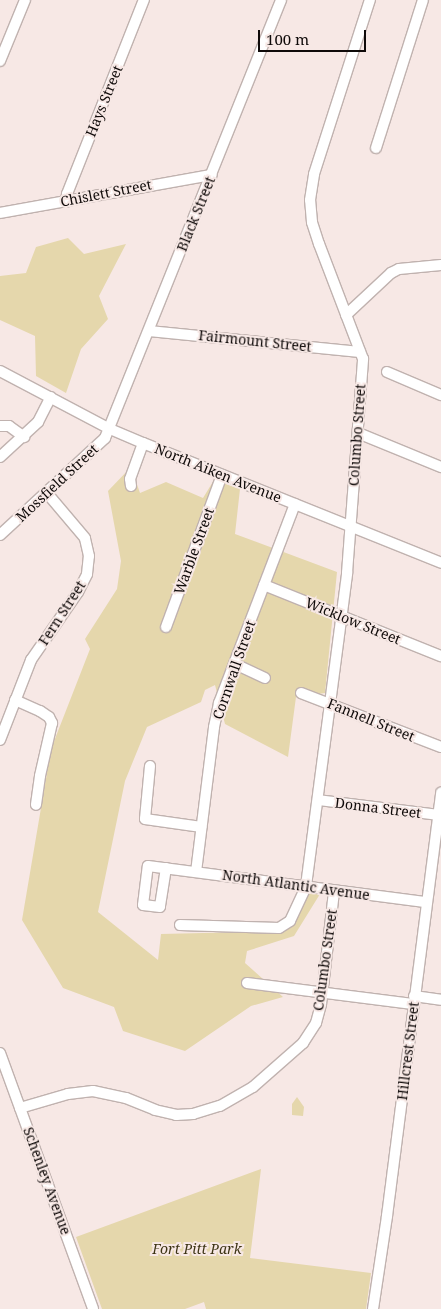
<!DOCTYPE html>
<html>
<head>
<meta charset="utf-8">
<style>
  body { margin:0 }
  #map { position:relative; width:441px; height:1309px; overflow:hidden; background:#f7e8e5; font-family:"Noto Serif",serif }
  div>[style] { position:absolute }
  .green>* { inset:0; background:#e5d7ac }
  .roads { filter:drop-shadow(1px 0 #c0b2af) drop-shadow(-1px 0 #c0b2af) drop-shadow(0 1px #c0b2af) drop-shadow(0 -1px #c0b2af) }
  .minor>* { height:10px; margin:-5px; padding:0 5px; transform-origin:5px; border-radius:5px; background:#fff }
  span { translate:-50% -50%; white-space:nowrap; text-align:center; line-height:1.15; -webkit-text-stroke:4px #f7e8e5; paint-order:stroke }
  .street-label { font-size:14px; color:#0f0a09 }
  .park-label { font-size:14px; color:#3d3415; font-style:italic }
  .scale { position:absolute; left:258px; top:30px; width:108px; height:22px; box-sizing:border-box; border:2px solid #0f0a09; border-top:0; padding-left:6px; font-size:15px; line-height:18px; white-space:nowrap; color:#0f0a09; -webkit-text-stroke:4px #f7e8e5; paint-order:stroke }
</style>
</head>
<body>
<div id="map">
  <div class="green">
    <i style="clip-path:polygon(68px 238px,84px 254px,126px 244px,99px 296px,108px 319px,81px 349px,66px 393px,36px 376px,35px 336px,0 320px,0 276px,26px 273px,36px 247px)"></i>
    <i style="clip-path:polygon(131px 467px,140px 493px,166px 482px,203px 498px,214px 480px,240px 489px,235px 534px,337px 572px,325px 693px,296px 697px,288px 757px,225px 724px,215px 685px,205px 690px,201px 702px,147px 727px,125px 781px,98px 912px,158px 960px,161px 934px,284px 931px,307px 891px,320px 894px,294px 936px,247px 951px,245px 963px,283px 997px,251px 1006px,185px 1051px,123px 1031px,114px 1007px,63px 988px,22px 920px,51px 749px,90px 649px,85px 639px,117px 589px,121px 561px,108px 491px)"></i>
    <i style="clip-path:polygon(297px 1097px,304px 1107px,303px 1116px,292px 1115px,292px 1104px)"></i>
    <i style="clip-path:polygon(261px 1169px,250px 1258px,371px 1273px,366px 1309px,206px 1309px,204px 1302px,185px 1309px,102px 1309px,76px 1237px)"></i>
  </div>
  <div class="roads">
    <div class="minor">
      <i style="left:0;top:61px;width:66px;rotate:-67.7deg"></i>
      <i style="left:376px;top:148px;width:155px;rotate:-72.4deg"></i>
      <i style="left:66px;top:202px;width:8px;rotate:-83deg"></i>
      <i style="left:67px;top:194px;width:209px;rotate:-68.4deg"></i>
      <i style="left:0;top:213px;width:215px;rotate:-10.2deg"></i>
      <i style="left:346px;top:315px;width:62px;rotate:-43deg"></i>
      <i style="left:391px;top:273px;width:9px;rotate:-27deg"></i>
      <i style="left:399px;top:269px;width:42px;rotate:-5.4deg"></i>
      <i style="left:149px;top:331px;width:212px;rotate:5.7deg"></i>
      <i style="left:0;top:371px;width:124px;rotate:27.8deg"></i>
      <i style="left:110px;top:429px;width:36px;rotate:23deg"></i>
      <i style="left:143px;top:443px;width:321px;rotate:21.9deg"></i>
      <i style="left:387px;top:372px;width:59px;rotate:23.1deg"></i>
      <i style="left:0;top:426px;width:9px"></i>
      <i style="left:9px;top:426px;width:19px;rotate:36deg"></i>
      <i style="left:358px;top:433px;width:90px;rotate:22.3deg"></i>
      <i style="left:0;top:457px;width:52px;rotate:-42.6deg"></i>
      <i style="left:38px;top:422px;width:28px;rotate:-63deg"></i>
      <i style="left:131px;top:486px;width:7px;rotate:-98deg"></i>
      <i style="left:130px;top:479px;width:38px;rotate:-70deg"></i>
      <i style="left:0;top:535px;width:143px;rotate:-42.7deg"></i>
      <i style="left:105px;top:438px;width:472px;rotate:-68.1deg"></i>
      <i style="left:264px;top:585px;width:191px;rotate:21.9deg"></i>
      <i style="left:166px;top:627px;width:162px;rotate:-69.8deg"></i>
      <i style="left:235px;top:664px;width:33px;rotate:25deg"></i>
      <i style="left:301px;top:693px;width:150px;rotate:21.1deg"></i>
      <i style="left:15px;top:700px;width:27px;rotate:24deg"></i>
      <i style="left:40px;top:711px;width:11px;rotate:34deg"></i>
      <i style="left:49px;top:717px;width:7px;rotate:63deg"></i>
      <i style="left:52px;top:723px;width:54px;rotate:102.8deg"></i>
      <i style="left:40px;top:776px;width:29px;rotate:98deg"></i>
      <i style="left:0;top:740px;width:86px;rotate:-68.8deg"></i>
      <i style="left:31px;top:660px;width:83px;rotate:-55.3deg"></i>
      <i style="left:78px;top:592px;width:20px;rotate:-63deg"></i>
      <i style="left:87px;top:574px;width:18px;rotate:-84deg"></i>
      <i style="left:89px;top:556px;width:18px;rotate:-103deg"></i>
      <i style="left:85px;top:538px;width:59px;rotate:-130.2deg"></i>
      <i style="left:150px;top:766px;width:53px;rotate:95.4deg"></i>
      <i style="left:145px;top:819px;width:57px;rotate:8.1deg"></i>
      <i style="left:318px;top:800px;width:121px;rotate:7.1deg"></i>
      <i style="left:166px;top:868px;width:39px;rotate:99deg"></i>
      <i style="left:160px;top:907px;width:17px;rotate:-173deg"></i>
      <i style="left:143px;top:905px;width:39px;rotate:-83deg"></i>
      <i style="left:148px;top:866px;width:281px;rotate:7.4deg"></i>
      <i style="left:196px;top:872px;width:146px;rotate:-82.9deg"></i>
      <i style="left:214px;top:727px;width:25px;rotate:-78deg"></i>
      <i style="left:219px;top:703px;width:213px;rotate:-69.1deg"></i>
      <i style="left:180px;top:925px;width:99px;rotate:1.7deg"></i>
      <i style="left:279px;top:928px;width:13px;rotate:-32deg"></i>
      <i style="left:290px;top:921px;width:38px;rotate:-65deg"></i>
      <i style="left:306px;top:886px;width:316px;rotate:-82.5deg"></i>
      <i style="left:347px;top:573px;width:215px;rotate:-85.7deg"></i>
      <i style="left:363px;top:359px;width:123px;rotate:-110.9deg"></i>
      <i style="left:319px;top:244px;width:23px;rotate:-108deg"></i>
      <i style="left:312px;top:222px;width:22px;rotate:-95deg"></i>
      <i style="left:310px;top:200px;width:26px;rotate:-81deg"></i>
      <i style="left:314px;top:174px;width:183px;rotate:-72.2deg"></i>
      <i style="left:247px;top:983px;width:167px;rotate:7.2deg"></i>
      <i style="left:414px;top:996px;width:27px;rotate:8deg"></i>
      <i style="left:0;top:1053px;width:272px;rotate:70deg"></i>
      <i style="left:20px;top:1108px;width:50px;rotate:-16.3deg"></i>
      <i style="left:68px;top:1094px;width:25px;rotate:-7deg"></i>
      <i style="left:93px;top:1091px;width:34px;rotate:12deg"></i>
      <i style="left:126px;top:1098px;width:31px;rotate:22deg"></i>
      <i style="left:155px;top:1110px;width:22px;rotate:13deg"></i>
      <i style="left:176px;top:1115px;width:17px;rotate:-3deg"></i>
      <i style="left:193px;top:1114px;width:28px;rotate:-17deg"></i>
      <i style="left:220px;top:1106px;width:38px;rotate:-30deg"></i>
      <i style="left:253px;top:1087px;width:67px;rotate:-41.3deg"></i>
      <i style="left:303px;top:1043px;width:24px;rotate:-57deg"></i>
      <i style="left:316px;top:1023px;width:20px;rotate:-75deg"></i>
      <i style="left:321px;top:1004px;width:113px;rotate:-83.4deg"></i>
      <i style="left:373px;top:1309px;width:94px;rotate:-81.4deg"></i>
      <i style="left:387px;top:1216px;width:427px;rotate:-82.7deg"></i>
    </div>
  </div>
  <div class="street-label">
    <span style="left:104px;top:101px;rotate:-68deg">Hays Street</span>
    <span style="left:106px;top:193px;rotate:-11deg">Chislett Street</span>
    <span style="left:196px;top:214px;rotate:-68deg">Black Street</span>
    <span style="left:255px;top:341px;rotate:6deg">Fairmount Street</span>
    <span style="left:357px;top:435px;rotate:-86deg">Columbo Street</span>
    <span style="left:218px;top:473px;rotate:22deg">North Aiken Avenue</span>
    <span style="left:57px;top:483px;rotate:-43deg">Mossfield Street</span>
    <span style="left:194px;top:551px;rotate:-70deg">Warble Street</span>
    <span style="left:62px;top:613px;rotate:-57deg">Fern Street</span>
    <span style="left:353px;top:621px;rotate:22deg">Wicklow Street</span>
    <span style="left:234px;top:670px;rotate:-71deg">Cornwall Street</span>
    <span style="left:371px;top:720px;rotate:22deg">Fannell Street</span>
    <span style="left:378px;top:808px;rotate:7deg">Donna Street</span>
    <span style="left:296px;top:885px;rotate:8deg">North Atlantic Avenue</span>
    <span style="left:325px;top:960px;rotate:-82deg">Columbo Street</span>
    <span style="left:408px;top:1051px;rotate:-83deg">Hillcrest Street</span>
    <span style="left:47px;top:1181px;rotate:70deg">Schenley Avenue</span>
  </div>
  <div class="park-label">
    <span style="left:197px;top:1249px">Fort Pitt Park</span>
  </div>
  <div class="scale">100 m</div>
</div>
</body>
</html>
